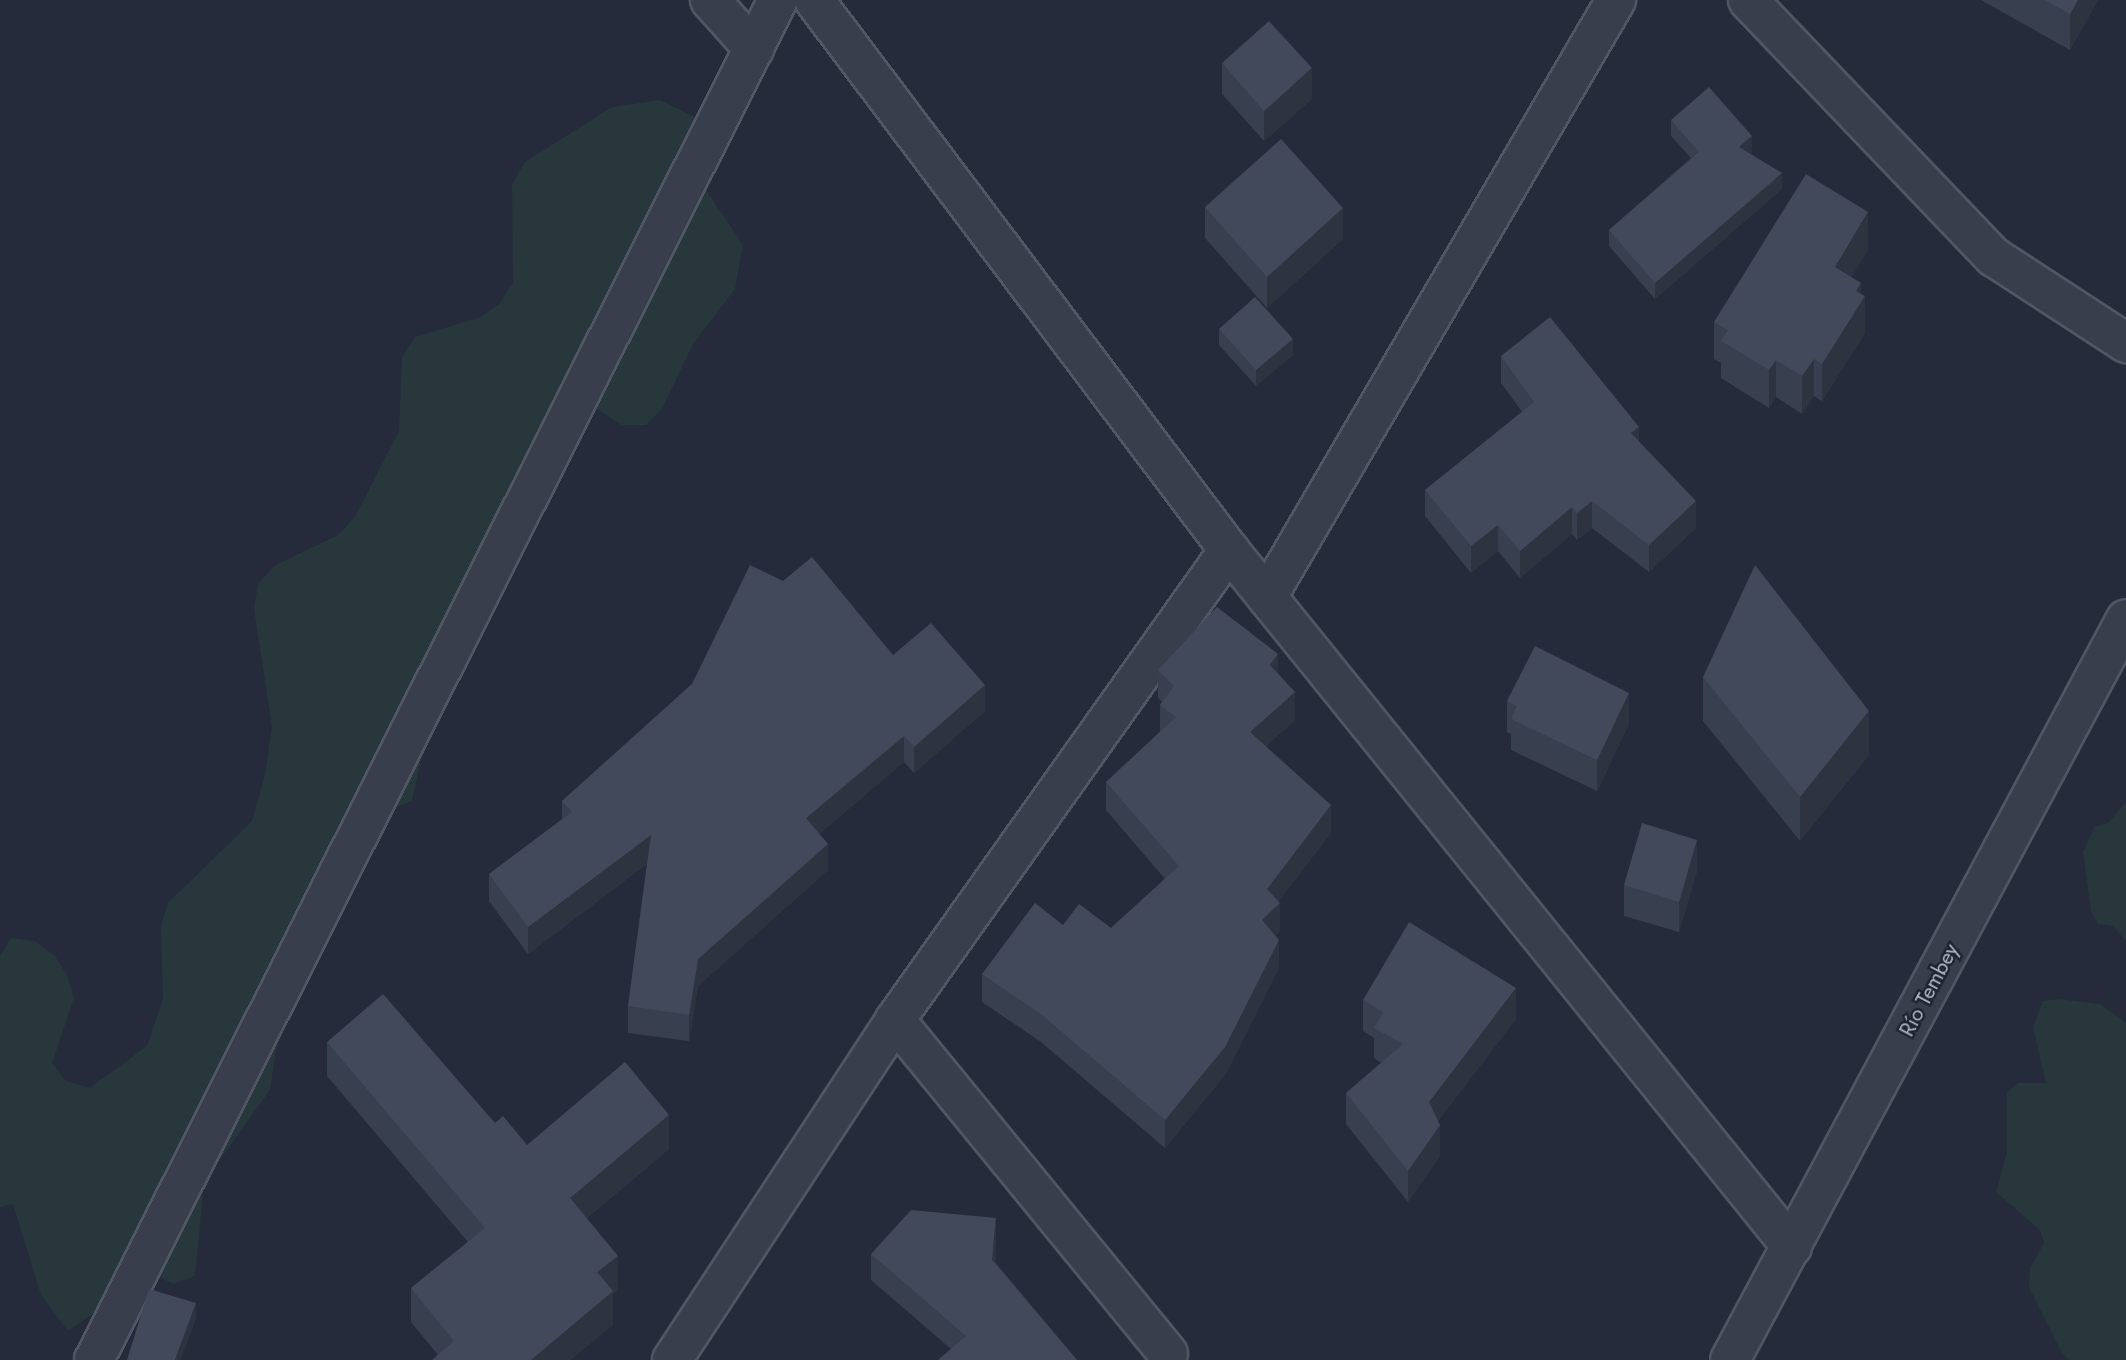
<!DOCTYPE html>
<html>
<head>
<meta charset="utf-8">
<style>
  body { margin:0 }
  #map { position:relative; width:2126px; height:1360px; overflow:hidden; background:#252b3b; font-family:Jost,sans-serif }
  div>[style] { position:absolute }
  .green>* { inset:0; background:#27373c }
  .roads { filter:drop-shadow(2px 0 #515664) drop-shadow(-2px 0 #515664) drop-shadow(0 2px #515664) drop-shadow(0 -2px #515664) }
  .minor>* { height:38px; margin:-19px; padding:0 19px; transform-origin:19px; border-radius:19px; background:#393e4c }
  .wall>* { inset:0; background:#383f4e }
  .shaded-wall>* { inset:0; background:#2e3340 }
  .building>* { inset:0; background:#41495b }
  span { translate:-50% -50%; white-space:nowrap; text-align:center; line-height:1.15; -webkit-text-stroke:5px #1e2331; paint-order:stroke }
  .street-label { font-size:21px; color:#b4b9c7 }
</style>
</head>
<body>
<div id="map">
  <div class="green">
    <i style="clip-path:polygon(660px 100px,701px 120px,704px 187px,743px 245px,735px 289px,693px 344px,662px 409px,646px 425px,622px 425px,583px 400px,427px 732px,412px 801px,388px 810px,312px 961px,277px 1044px,270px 1090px,204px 1182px,195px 1276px,173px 1284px,152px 1273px,68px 1331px,41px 1295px,13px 1204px,0 1207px,0 956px,11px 938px,35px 941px,55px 956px,67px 975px,74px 998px,52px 1063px,66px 1081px,90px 1088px,147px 1046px,163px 999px,161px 926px,168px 903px,252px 821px,265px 775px,272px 727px,254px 609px,258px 584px,274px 566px,338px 535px,355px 517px,399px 431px,402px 358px,415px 337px,481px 317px,500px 303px,513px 282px,512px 184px,525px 162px,612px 107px)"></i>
    <i style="clip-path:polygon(2126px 802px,2126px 941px,2113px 926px,2098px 924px,2091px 911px,2083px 852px,2094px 827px,2108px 823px)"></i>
    <i style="clip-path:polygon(2058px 999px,2100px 1004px,2126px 1023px,2126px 1360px,2069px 1360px,2062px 1353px,2029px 1287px,2030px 1268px,2044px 1243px,2040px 1230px,1996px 1192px,2007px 1152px,2007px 1093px,2018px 1083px,2046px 1083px,2033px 1027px,2043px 1001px)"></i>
  </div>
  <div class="roads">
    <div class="minor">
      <i style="left:710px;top:0;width:66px;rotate:48.1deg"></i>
      <i style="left:814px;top:0;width:689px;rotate:52.96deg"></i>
      <i style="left:1229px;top:550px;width:896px;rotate:51.07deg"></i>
      <i style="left:1748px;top:0;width:356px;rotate:46.3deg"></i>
      <i style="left:1994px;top:257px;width:158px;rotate:33.1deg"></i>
      <i style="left:1267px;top:597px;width:692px;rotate:-59.69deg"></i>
      <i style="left:895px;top:1020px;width:431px;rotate:50.7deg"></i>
      <i style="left:94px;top:1360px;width:1522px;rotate:-63.3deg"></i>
      <i style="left:672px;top:1360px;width:407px;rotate:-56.7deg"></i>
      <i style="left:895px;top:1020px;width:577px;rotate:-54.6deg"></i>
      <i style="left:1730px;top:1360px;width:840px;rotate:-61.88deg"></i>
    </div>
  </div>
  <div class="wall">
    <i style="clip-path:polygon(1981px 0,2098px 0,2070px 50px)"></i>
    <i style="clip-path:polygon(1222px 63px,1312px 99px,1264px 141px,1222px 94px)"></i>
    <i style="clip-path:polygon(1671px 120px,1752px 152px,1750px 153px,1782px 189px,1655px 299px,1609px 246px,1609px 230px,1691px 158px,1671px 136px)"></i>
    <i style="clip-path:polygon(1205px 207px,1343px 239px,1267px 308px,1205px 238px)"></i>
    <i style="clip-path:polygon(1868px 250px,1851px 277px,1861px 294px,1865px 333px,1822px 401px,1814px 396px,1802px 414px,1776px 397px,1769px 408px,1721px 378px,1721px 363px,1714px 359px,1714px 322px)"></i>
    <i style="clip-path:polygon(1219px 329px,1293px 355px,1256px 386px,1219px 345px)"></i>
    <i style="clip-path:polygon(1501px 356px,1639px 442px,1696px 528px,1649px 572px,1592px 528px,1577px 540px,1572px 534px,1520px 578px,1498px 551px,1471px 573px,1425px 516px,1425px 490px,1522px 412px,1501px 383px)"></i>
    <i style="clip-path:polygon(783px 581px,893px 655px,985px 711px,914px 773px,904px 762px,819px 834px,828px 870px,698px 986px,689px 1041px,628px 1033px,628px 1006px,647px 864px,528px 954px,489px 901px,489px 874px,562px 819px,562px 801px,692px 684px)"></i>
    <i style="clip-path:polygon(1158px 670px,1278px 673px,1295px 720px,1266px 746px,1331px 833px,1278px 902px,1280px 931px,1275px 936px,1279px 968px,1225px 1075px,1165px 1148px,1041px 1042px,982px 1002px,982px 974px,1063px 925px,1111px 928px,1165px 879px,1106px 810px,1106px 782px,1160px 732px,1160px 705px,1162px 702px,1158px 698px)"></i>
    <i style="clip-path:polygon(1703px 677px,1869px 755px,1800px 841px,1703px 721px)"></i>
    <i style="clip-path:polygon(1507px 701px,1629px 724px,1597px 791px,1511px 750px,1511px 734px,1507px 732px)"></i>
    <i style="clip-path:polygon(1697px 871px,1679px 932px,1624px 916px,1624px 885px)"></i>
    <i style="clip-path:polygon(1363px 1000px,1516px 1019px,1438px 1121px,1440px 1156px,1408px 1202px,1346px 1124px,1346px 1093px,1381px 1063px,1374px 1058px,1374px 1038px,1363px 1031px)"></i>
    <i style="clip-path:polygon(327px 1042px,495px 1123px,527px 1145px,669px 1149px,587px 1218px,618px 1290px,613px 1294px,613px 1325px,438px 1355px,411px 1322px,411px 1288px,468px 1242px,327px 1076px)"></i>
    <i style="clip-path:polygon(996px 1244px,995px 1262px,1077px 1360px,951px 1349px,871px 1280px,871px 1254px)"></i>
  </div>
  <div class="shaded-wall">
    <i style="clip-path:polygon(2078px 0,2098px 0,2070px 50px,2070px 14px)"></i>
    <i style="clip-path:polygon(1312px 68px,1312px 99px,1264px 141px,1264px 111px)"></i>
    <i style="clip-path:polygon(1752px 136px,1752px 152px,1739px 163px,1739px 147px)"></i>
    <i style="clip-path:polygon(1782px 173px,1782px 189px,1655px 299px,1655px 283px)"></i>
    <i style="clip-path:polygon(1343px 208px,1343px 239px,1267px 308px,1267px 277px)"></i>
    <i style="clip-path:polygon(1868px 212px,1868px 250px,1835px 304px,1835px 267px)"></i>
    <i style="clip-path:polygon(1861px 283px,1861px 302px,1865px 296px,1865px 333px,1822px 401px,1822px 364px,1856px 291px)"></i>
    <i style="clip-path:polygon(1293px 339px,1293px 355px,1256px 386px,1256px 370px)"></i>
    <i style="clip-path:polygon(1814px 359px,1814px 396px,1802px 414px,1802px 376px)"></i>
    <i style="clip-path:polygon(1776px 360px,1776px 397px,1769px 408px,1769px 370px)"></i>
    <i style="clip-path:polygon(1639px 427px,1639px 454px,1631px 433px)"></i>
    <i style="clip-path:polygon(1592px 501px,1592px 528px,1577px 540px,1577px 513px)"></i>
    <i style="clip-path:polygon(1696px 501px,1696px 528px,1649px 572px,1649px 545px)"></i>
    <i style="clip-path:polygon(1572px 507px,1572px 534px,1520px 578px,1520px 551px)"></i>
    <i style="clip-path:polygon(1498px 525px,1498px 551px,1471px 573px,1471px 546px)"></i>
    <i style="clip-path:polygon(1278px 654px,1278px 682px,1270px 665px)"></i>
    <i style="clip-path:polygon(985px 685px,985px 711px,914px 773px,914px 747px)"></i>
    <i style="clip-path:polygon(1295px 692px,1295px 720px,1250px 760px,1250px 732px)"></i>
    <i style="clip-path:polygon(1629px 693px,1629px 724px,1597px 791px,1597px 760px)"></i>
    <i style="clip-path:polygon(1869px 711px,1869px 755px,1800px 841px,1800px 797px)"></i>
    <i style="clip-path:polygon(904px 736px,904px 762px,806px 845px,806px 818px)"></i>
    <i style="clip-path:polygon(1331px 805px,1331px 833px,1271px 911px,1280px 903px,1280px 931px,1262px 948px,1262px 920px,1267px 889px)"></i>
    <i style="clip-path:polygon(651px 835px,651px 861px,528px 954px,528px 927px)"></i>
    <i style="clip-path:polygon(1697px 840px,1697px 871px,1679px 932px,1679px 902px)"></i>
    <i style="clip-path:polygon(828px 844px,828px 870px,698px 986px,689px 1041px,689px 1015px,698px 959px)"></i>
    <i style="clip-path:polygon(1279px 940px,1279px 968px,1225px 1075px,1165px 1148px,1165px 1120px)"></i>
    <i style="clip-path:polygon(1516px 988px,1516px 1019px,1429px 1133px,1429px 1102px)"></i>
    <i style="clip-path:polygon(669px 1115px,669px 1149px,570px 1232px,570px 1198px)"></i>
    <i style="clip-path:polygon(1440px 1125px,1440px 1156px,1408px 1202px,1408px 1171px)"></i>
    <i style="clip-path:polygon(996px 1218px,996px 1244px,992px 1286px,992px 1260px)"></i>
    <i style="clip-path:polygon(618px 1256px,618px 1290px,613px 1294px,613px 1325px,571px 1360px,531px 1360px,597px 1272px)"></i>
    <i style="clip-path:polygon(196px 1303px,196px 1319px,181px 1360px,175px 1360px)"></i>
  </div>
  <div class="building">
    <i style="clip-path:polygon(2045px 0,2078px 0,2070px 14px)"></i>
    <i style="clip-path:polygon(1269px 21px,1312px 68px,1264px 111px,1222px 63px)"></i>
    <i style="clip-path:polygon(1709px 87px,1752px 136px,1739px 147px,1782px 173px,1655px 283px,1609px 230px,1699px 152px,1671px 120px)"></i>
    <i style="clip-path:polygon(1281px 139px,1343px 208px,1267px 277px,1205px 207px)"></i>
    <i style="clip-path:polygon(1806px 174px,1868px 212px,1835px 267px,1861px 283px,1856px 291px,1865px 296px,1822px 364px,1814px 359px,1802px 376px,1776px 360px,1769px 370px,1721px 341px,1728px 330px,1714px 322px)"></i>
    <i style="clip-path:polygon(1255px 297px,1293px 339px,1256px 370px,1219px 329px)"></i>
    <i style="clip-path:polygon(1550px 317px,1639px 427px,1631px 433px,1696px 501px,1649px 545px,1592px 501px,1577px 513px,1572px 507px,1520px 551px,1498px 525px,1471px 546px,1425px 490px,1534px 402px,1501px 356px)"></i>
    <i style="clip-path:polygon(812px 557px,893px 655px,931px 623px,985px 685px,914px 747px,904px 736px,806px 818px,828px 844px,698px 959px,689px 1015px,628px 1006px,651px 835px,528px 927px,489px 874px,572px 812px,562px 801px,692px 684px,750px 565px,783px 581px)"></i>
    <i style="clip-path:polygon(1755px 565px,1869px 711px,1800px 797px,1703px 677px)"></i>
    <i style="clip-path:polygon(1217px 607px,1278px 654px,1270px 665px,1295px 692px,1250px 732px,1331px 805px,1267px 889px,1280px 903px,1262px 920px,1279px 940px,1225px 1047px,1165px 1120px,1041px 1014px,982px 974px,1035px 903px,1063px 925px,1079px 904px,1111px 928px,1179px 866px,1106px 782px,1176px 717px,1160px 705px,1174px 686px,1158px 670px)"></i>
    <i style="clip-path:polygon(1535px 646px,1629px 693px,1597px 760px,1511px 719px,1517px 706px,1507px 701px)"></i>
    <i style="clip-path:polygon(1642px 823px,1697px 840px,1679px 902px,1624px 885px)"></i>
    <i style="clip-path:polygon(1409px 922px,1516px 988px,1429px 1102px,1440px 1125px,1408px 1171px,1346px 1093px,1403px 1044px,1374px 1028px,1383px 1012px,1363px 1000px)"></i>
    <i style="clip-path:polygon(383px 994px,495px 1123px,503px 1116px,527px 1145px,625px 1062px,669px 1115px,570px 1198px,618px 1256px,597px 1272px,613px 1291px,531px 1360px,432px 1360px,454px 1341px,411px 1288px,485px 1228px,327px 1042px)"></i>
    <i style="clip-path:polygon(911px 1210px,996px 1218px,992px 1260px,1077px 1360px,938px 1360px,966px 1336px,871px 1254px)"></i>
    <i style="clip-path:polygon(149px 1289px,196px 1303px,175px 1360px,127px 1360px)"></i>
  </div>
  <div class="street-label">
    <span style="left:1929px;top:990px;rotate:-62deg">Río Tembey</span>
  </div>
</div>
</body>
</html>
